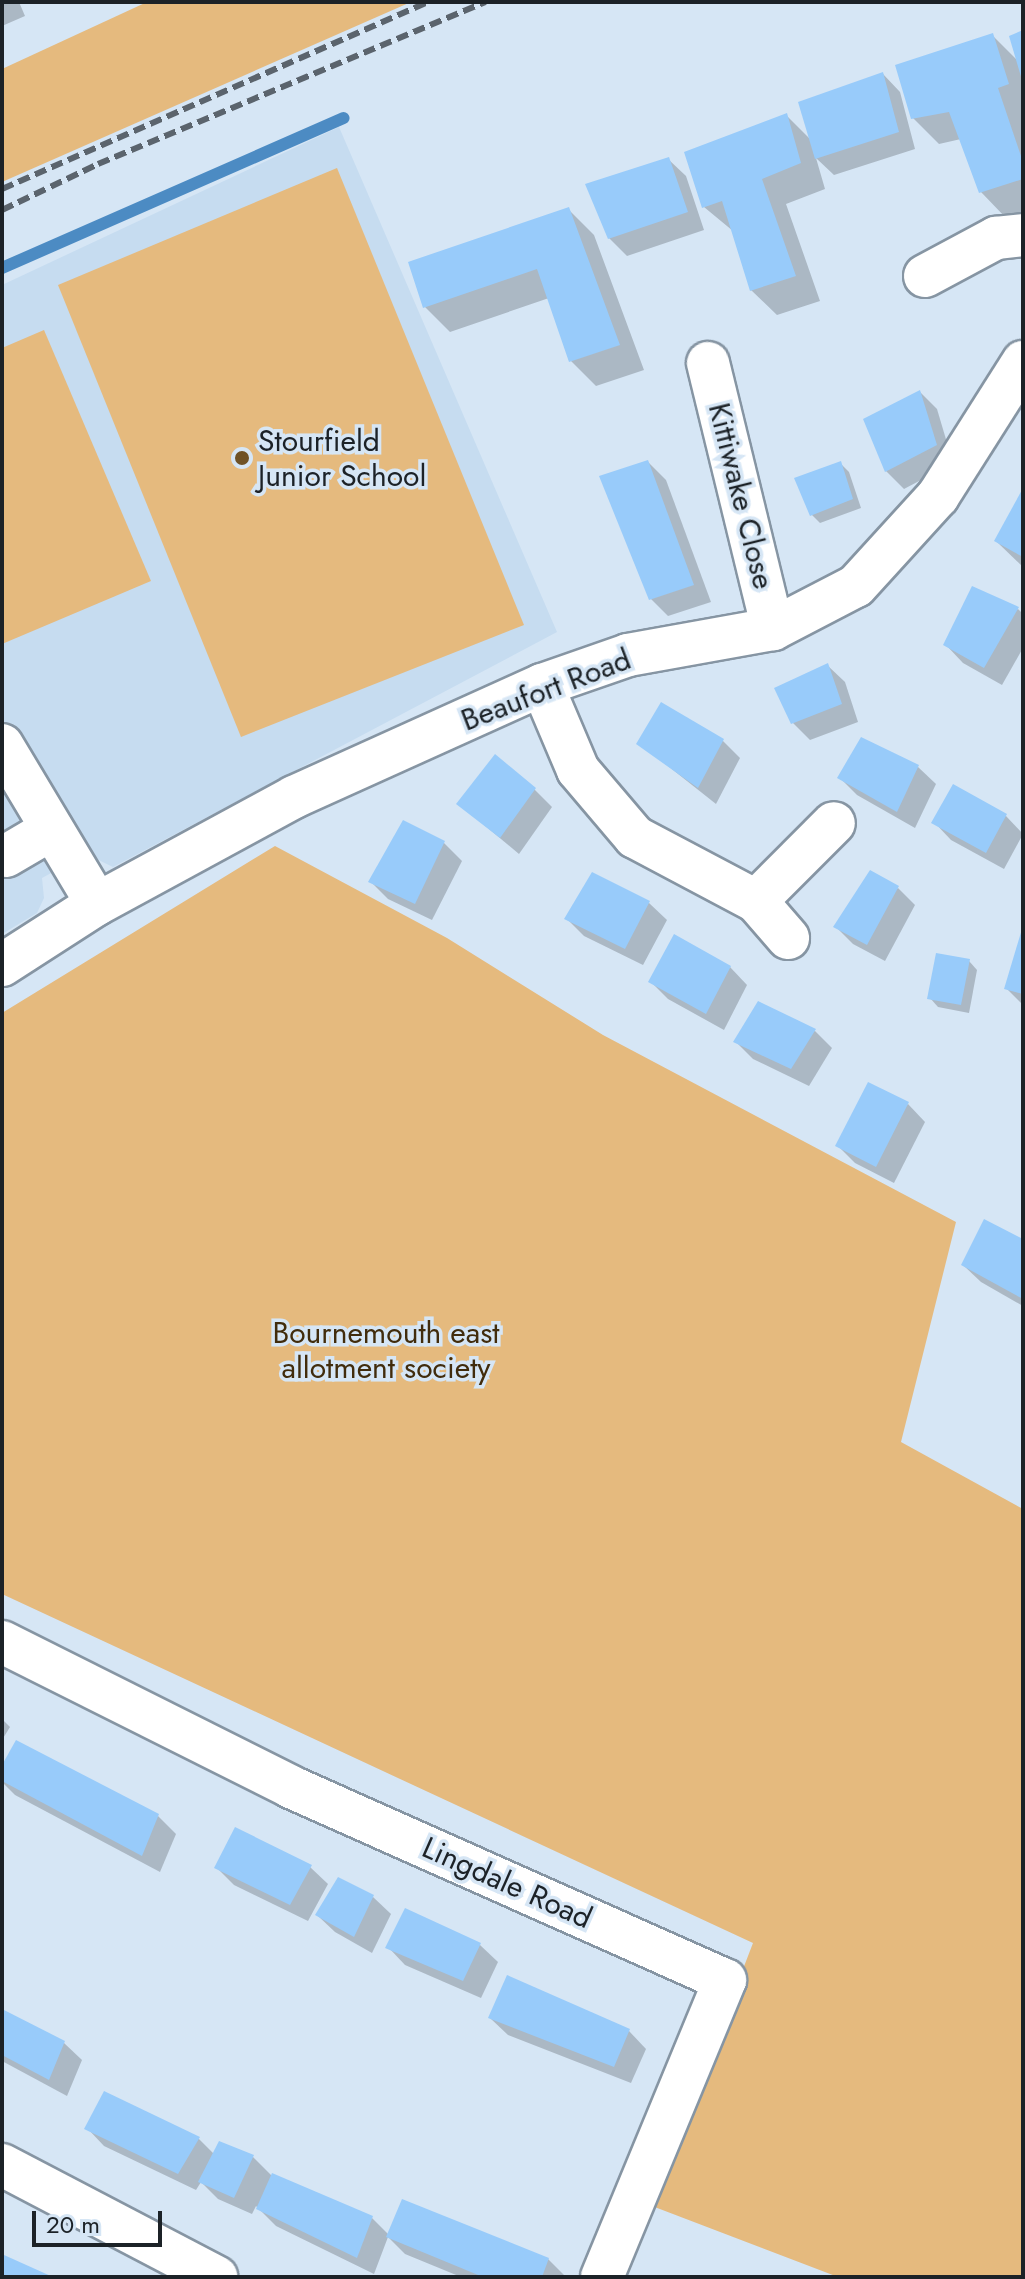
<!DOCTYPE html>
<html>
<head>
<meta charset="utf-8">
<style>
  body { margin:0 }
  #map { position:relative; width:1025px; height:2279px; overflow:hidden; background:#d6e6f5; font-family:Jost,sans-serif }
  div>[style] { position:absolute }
  .built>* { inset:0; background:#c6dcf0 }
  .green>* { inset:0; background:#e5ba7e }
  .shadow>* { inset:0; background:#0003 }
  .stream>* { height:12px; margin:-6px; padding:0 6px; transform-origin:6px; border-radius:6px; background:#4c8bc3 }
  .building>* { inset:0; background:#98cbfa }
  .roads { filter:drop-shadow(2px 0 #8695a3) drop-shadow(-2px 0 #8695a3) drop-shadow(0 2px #8695a3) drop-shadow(0 -2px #8695a3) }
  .minor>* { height:42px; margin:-21px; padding:0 21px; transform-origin:21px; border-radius:21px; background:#fff }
  .rail>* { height:6px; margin-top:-3px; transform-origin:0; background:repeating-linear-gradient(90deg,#5b646d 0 12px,transparent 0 18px) }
  .dots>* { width:22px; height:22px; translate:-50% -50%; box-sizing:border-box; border:4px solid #d6e6f5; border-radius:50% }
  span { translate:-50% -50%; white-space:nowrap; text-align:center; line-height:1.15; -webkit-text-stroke:7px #d6e6f5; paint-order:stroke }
  .poi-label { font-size:30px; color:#1c2227 }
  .left { translate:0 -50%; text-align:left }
  .street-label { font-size:30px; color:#1c2227 }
  .park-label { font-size:30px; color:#412c0c }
  .frame { position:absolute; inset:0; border:4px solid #1c2227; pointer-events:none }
  .scale { position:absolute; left:32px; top:2211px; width:130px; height:36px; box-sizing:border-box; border:4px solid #1c2227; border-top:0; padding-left:10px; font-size:24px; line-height:28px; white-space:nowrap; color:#1c2227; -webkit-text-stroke:6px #d6e6f5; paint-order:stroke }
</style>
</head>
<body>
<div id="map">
  <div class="built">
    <i style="clip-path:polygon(339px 127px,557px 632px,113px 867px,86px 854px,42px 878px,44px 898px,37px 913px,2px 934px,2px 285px)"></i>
  </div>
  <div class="green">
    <i style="clip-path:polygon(147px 2px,411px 2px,2px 182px,2px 69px)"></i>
    <i style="clip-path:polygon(337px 168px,524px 625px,241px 737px,58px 285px)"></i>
    <i style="clip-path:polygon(44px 330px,151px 581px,2px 644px,2px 348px)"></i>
    <i style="clip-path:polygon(275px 846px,447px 938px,603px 1035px,956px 1222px,901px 1442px,1023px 1509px,1023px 2277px,838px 2277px,652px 2206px,753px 1943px,2px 1594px,2px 1013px)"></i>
  </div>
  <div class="shadow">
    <i style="clip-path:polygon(2px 2px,19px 2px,25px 16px,2px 26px)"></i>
    <i style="clip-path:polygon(1023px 33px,1023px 212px,1006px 218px,981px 192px,961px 139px,939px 144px,913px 118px,992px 35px,1019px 62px)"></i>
    <i style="clip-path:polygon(883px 74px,900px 92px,915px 149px,834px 175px,816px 158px,825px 189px,786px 204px,820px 301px,777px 315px,751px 290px,733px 231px,704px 207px,786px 115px,811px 140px)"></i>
    <i style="clip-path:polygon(668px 159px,686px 176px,704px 230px,627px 256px,609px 238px)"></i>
    <i style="clip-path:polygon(568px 209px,594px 235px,644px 370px,596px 386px,571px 361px,549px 298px,450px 332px,424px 306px)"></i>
    <i style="clip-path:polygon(920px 392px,937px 409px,953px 463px,904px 489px,886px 471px)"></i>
    <i style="clip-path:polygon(648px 462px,666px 480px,711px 602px,668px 616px,650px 598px)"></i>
    <i style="clip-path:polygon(841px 464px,849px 472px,861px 508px,820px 523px,811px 514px)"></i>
    <i style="clip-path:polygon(1023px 492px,1023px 567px,996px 541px)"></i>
    <i style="clip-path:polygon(1018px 609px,1023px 614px,1023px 648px,1002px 685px,963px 663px,946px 645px)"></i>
    <i style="clip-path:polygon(827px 665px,845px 682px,858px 722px,810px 740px,793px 723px)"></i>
    <i style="clip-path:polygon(722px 740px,740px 758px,716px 804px,639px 743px)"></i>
    <i style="clip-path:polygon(918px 767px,936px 784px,915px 828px,857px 795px,839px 777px)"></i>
    <i style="clip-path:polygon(534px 789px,552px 807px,519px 854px,459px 804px)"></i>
    <i style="clip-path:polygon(1006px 816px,1023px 834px,1004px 869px,951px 840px,934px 822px)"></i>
    <i style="clip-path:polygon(404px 822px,444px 843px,462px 861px,432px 920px,388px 899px,370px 881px)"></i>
    <i style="clip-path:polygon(898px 888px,915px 905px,885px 961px,853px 944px,836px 927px)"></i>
    <i style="clip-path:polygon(649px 903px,667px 920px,643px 965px,584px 936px,566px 918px)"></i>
    <i style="clip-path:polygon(1023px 934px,1023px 1005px,1006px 988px)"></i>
    <i style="clip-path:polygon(969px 961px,977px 970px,969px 1013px,938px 1007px,930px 998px)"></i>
    <i style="clip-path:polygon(730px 967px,747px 985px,724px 1030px,668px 999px,651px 982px)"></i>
    <i style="clip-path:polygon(815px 1031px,832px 1048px,809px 1086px,753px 1059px,736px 1042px)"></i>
    <i style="clip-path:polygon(908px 1104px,925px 1122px,894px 1183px,855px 1163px,838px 1146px)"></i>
    <i style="clip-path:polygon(1023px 1241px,1023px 1306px,981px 1282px,963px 1265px)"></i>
    <i style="clip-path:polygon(2px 1719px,10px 1727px,2px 1740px)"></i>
    <i style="clip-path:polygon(2px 1769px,158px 1816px,176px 1834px,160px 1872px,15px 1795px,2px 1782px)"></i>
    <i style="clip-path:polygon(216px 1867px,310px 1867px,328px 1884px,308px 1921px,234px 1885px)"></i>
    <i style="clip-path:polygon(373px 1897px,391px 1914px,372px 1953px,335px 1932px,317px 1915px)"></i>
    <i style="clip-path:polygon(406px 1911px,480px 1945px,498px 1962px,481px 1998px,405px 1965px,388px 1947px)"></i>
    <i style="clip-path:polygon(2px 2011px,64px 2043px,82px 2060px,67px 2096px,2px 2061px)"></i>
    <i style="clip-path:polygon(490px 2018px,629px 2031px,646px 2049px,631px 2083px,508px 2035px)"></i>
    <i style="clip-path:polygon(87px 2128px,199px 2139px,214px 2154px,253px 2157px,273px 2177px,372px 2218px,389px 2235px,548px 2259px,566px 2277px,461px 2277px,405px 2254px,388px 2237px,374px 2274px,276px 2226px,256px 2206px,252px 2214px,218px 2199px,201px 2182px,196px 2190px,104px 2146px)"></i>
  </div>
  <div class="stream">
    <i style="left:2px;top:268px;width:373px;rotate:-23.7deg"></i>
  </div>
  <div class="building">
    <i style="clip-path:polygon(1023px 30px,1023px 80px,1022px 80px,1009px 36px)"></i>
    <i style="clip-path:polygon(993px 33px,1009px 84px,998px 88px,1023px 162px,1023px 179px,979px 193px,949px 112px,911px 119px,895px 65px)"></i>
    <i style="clip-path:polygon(883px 72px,899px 132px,815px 159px,798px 102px)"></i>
    <i style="clip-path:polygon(787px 113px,801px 163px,762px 179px,796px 276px,750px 291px,722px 201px,702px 208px,684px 152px)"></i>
    <i style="clip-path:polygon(669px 157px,688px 212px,608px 239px,585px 184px)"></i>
    <i style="clip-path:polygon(569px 207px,620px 345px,569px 362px,537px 269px,423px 308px,408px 262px)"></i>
    <i style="clip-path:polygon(920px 390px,937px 445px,885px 472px,863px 419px)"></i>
    <i style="clip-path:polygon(648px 460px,694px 585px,649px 600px,599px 476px)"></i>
    <i style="clip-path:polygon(841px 461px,853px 499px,810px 516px,794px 478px)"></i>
    <i style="clip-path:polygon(1023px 488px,1023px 557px,994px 541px)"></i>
    <i style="clip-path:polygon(972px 586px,1019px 607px,984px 668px,943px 645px)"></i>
    <i style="clip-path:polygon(828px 663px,842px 704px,791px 724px,774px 688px)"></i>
    <i style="clip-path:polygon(661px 702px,724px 739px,698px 788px,636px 744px)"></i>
    <i style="clip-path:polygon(861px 737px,919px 765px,897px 812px,837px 778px)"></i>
    <i style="clip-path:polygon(495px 754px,536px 788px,500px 838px,456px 804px)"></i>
    <i style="clip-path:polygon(953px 784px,1007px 814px,986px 853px,931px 823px)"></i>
    <i style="clip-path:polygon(403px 820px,445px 841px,415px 904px,368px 882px)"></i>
    <i style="clip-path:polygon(870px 870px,899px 886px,867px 945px,833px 927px)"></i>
    <i style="clip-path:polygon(592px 872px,650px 901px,625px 949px,564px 919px)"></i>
    <i style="clip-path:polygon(1022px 929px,1023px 929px,1023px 994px,1004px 989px)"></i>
    <i style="clip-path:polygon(674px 934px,731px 966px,706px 1014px,648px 982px)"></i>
    <i style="clip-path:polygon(936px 953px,970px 959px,961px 1005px,927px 999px)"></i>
    <i style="clip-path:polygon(758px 1001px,816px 1029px,791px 1069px,733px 1042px)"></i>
    <i style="clip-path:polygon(868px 1082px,909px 1102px,876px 1167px,835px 1146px)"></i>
    <i style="clip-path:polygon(984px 1219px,1023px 1239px,1023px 1299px,961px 1265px)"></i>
    <i style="clip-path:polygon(16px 1740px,159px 1814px,142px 1856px,2px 1781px,2px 1765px)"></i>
    <i style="clip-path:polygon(235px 1827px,312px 1865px,290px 1905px,214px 1868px)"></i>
    <i style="clip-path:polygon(338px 1877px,374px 1895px,354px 1937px,315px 1915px)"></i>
    <i style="clip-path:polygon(405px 1908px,481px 1943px,463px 1981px,385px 1948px)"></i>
    <i style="clip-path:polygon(507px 1975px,630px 2029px,614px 2067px,488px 2018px)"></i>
    <i style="clip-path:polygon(2px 2009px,65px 2041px,49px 2080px,2px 2055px)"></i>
    <i style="clip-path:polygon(104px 2091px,200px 2137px,178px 2174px,84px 2129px)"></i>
    <i style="clip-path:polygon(219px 2141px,254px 2155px,234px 2198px,198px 2182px)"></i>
    <i style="clip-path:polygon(272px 2173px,373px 2216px,357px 2258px,256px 2209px)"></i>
    <i style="clip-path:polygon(402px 2199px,549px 2258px,542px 2277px,483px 2277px,386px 2237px)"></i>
    <i style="clip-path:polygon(4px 2255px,53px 2277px,2px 2277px)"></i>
  </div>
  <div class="roads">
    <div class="minor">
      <i style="left:925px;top:276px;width:81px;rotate:-28.2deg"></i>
      <i style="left:996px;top:238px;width:27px;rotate:-6deg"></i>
      <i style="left:708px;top:363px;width:274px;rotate:76.3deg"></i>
      <i style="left:542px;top:685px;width:92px;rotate:67deg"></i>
      <i style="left:578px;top:770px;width:88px;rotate:49.6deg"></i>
      <i style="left:635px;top:837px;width:137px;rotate:27.9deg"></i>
      <i style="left:756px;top:901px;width:110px;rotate:-45deg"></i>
      <i style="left:2px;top:745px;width:185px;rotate:59.1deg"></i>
      <i style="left:6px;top:856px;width:53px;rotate:-30.4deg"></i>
      <i style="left:756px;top:901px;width:49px;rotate:49.1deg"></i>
      <i style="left:2px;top:965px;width:113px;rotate:-32.7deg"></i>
      <i style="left:97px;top:904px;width:224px;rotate:-28.5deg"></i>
      <i style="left:294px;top:797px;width:272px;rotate:-24.3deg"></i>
      <i style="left:542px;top:685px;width:91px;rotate:-19.2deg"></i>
      <i style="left:628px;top:655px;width:147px;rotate:-10.2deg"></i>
      <i style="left:773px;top:629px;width:93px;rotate:-27.4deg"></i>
      <i style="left:856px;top:586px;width:122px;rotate:-47.7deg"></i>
      <i style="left:938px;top:496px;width:159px;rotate:-57.6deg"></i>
      <i style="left:2px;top:1642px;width:323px;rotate:26.6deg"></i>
      <i style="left:291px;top:1787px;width:475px;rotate:24deg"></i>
      <i style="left:725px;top:1980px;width:321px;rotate:112.5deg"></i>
      <i style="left:2px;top:2165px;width:242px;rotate:27.6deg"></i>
    </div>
  </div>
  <div class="rail">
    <i style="left:2px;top:189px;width:464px;rotate:-23.7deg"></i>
    <i style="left:2px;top:210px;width:106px;rotate:-25.6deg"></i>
    <i style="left:98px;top:164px;width:420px;rotate:-22.7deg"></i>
  </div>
  <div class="dots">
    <i style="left:242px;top:458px;background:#6f5226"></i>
  </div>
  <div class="poi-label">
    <span class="left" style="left:258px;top:458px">Stourfield<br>Junior School</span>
  </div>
  <div class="street-label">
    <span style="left:741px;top:496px;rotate:76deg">Kittiwake Close</span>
    <span style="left:546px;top:690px;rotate:-21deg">Beaufort Road</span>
    <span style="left:507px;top:1883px;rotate:24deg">Lingdale Road</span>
  </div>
  <div class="park-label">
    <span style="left:386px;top:1350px">Bournemouth east<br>allotment society</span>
  </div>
  <div class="frame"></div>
  <div class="scale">20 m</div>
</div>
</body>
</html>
